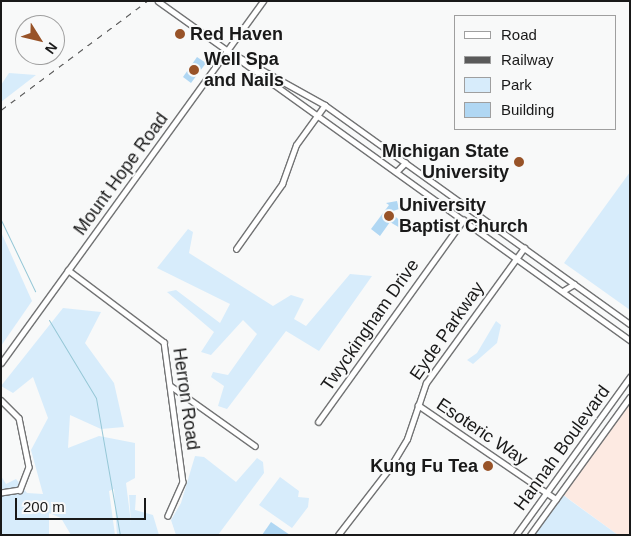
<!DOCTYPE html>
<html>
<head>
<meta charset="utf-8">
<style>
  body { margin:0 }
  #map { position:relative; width:631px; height:536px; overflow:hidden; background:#f8f9f9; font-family:Arial,sans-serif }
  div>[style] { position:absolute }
  .commercial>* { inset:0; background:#fdeae2 }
  .green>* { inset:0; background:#d7ecfb }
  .stream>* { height:1px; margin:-0.5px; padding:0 0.5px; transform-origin:0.5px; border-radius:0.5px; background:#95c7d6 }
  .building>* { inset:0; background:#b0d7f3 }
  .roads { filter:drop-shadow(1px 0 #727374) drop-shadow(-1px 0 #727374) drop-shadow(0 1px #727374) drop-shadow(0 -1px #727374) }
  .minor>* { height:4.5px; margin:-2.25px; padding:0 2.25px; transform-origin:2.25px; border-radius:2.25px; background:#fff }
  .rail>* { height:1px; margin-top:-0.5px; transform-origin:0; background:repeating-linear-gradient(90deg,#5a5a5a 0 6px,transparent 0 12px) }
  .dots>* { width:14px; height:14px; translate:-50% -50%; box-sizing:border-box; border:2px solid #f8f9f9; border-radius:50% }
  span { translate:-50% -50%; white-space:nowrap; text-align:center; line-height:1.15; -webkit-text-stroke:4px #f8f9f9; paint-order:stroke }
  .poi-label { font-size:18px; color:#191919; font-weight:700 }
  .left { translate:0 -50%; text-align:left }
  .right { translate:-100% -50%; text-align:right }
  .street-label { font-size:18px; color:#191919 }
  .frame { position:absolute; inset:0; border:2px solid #191919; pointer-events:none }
  .legend { position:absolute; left:454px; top:15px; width:162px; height:115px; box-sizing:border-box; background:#f8f9f9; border:1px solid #9f9f9f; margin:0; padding:6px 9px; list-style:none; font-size:15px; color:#191919 }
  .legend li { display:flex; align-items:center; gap:10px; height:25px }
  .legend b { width:25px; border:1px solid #9f9f9f }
  .north { position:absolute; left:15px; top:15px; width:50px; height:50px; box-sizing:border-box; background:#f8f9f9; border:1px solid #9f9f9f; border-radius:50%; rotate:126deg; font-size:14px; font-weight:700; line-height:20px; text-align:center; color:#191919 }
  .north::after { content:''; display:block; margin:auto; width:18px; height:22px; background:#985328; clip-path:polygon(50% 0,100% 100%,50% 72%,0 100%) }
  .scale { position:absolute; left:15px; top:498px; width:131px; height:22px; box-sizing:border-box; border:2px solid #191919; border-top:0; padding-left:6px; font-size:15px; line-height:18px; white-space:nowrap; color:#191919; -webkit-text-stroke:4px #f8f9f9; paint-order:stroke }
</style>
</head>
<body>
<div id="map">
  <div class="commercial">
    <i style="clip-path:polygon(630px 401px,630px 535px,618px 535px,562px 494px)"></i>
  </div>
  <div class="green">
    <i style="clip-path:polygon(9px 73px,36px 75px,1px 102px,1px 85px)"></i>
    <i style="clip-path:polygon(630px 172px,630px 310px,564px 263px)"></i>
    <i style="clip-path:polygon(188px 229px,193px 232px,189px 253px,273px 306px,291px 295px,304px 299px,294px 319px,306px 326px,350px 274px,372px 276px,319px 351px,286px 331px,227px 409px,218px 406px,224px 386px,211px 377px,213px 372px,228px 375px,257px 334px,243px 320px,211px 355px,201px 352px,214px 332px,167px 292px,176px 290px,220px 323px,230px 304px,157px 268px)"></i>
    <i style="clip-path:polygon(1px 232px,32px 301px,1px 346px)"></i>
    <i style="clip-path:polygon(63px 308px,101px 312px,85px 343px,114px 383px,124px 427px,101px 429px,70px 415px,68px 448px,99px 436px,135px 443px,135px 478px,126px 483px,131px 523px,129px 495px,136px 495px,135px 510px,153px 515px,159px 535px,117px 535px,114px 489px,109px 491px,115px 535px,71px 535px,61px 518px,49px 513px,49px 535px,1px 535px,1px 476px,6px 484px,16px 479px,27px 493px,43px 494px,31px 450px,48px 418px,33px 377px,13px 393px,1px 386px)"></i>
    <i style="clip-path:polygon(496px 321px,501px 325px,497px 343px,473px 364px,467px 360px,477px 353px)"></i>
    <i style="clip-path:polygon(195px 456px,204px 457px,236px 482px,257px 458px,263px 462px,264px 473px,218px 535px,176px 535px,171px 520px,181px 503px)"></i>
    <i style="clip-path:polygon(280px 477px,299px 491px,298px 497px,309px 498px,308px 507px,292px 528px,259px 505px)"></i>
    <i style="clip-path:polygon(562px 494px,571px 501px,618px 535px,533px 535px)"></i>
  </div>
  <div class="stream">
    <i style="left:1px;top:220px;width:79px;rotate:64.4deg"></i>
    <i style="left:49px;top:320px;width:91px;rotate:58.9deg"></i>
    <i style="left:96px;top:398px;width:139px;rotate:80.1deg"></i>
  </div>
  <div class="building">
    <i style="clip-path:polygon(197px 57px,206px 63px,191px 83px,183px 77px)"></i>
    <i style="clip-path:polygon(397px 201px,399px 209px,390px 212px,404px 224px,400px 228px,390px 222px,380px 236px,371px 229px,389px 205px,386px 203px)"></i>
    <i style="clip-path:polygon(271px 522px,290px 535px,262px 535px)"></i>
  </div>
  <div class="roads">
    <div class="minor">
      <i style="left:158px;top:1px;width:86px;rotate:35.5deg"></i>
      <i style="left:228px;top:51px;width:111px;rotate:29.1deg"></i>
      <i style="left:325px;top:105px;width:375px;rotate:35.7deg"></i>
      <i style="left:229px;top:52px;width:494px;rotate:35.7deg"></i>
      <i style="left:396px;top:172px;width:13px;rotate:-45deg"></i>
      <i style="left:236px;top:249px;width:80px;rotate:-54.7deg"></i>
      <i style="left:282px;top:184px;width:41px;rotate:-70.3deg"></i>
      <i style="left:296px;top:145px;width:49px;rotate:-54.1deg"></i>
      <i style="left:68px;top:270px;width:120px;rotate:36.9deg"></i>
      <i style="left:164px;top:342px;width:141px;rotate:82.3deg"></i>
      <i style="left:183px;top:482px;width:37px;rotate:114deg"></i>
      <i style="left:563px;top:291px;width:13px;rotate:-32deg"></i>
      <i style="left:1px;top:363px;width:447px;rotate:-54.1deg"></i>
      <i style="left:171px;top:386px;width:103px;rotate:35.5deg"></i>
      <i style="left:1px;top:400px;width:25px;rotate:45deg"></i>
      <i style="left:19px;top:418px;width:50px;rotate:78.5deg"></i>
      <i style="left:29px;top:467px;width:25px;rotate:111deg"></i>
      <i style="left:20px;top:490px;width:19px;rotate:171deg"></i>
      <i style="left:418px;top:405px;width:167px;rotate:34.3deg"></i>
      <i style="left:318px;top:422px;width:249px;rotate:-54.3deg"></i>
      <i style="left:338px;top:535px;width:83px;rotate:-52.3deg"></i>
      <i style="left:389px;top:469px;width:35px;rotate:-59deg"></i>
      <i style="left:407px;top:439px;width:59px;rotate:-71.3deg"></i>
      <i style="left:426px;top:383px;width:167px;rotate:-54deg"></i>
      <i style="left:516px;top:535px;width:195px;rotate:-54.2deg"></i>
      <i style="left:530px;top:535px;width:170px;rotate:-54.1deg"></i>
    </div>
  </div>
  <div class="rail">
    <i style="left:1px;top:110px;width:182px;rotate:-36.7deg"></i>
  </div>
  <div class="dots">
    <i style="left:180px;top:34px;background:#985328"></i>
    <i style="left:194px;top:70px;background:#985328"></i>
    <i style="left:519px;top:162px;background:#985328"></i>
    <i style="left:389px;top:216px;background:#985328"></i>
    <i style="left:488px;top:466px;background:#985328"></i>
  </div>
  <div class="poi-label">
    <span class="left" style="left:190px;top:34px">Red Haven</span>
    <span class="left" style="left:204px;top:70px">Well Spa<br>and Nails</span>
    <span class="right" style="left:509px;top:162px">Michigan State<br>University</span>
    <span class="left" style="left:399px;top:216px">University<br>Baptist Church</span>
    <span class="right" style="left:478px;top:466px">Kung Fu Tea</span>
  </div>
  <div class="street-label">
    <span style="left:121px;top:174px;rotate:-54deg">Mount Hope Road</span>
    <span style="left:370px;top:325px;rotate:-55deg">Twyckingham Drive</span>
    <span style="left:447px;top:331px;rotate:-55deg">Eyde Parkway</span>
    <span style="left:186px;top:399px;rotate:82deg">Herron Road</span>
    <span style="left:482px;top:432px;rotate:34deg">Esoteric Way</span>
    <span style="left:562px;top:448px;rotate:-54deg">Hannah Boulevard</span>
  </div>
  <div class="frame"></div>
  <ul class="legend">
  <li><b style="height:6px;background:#fff"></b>Road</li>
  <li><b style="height:6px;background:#5a5a5a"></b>Railway</li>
  <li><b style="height:14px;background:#d7ecfb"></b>Park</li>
  <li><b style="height:14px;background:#b0d7f3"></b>Building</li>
  </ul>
  <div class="north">N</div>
  <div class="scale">200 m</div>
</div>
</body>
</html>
